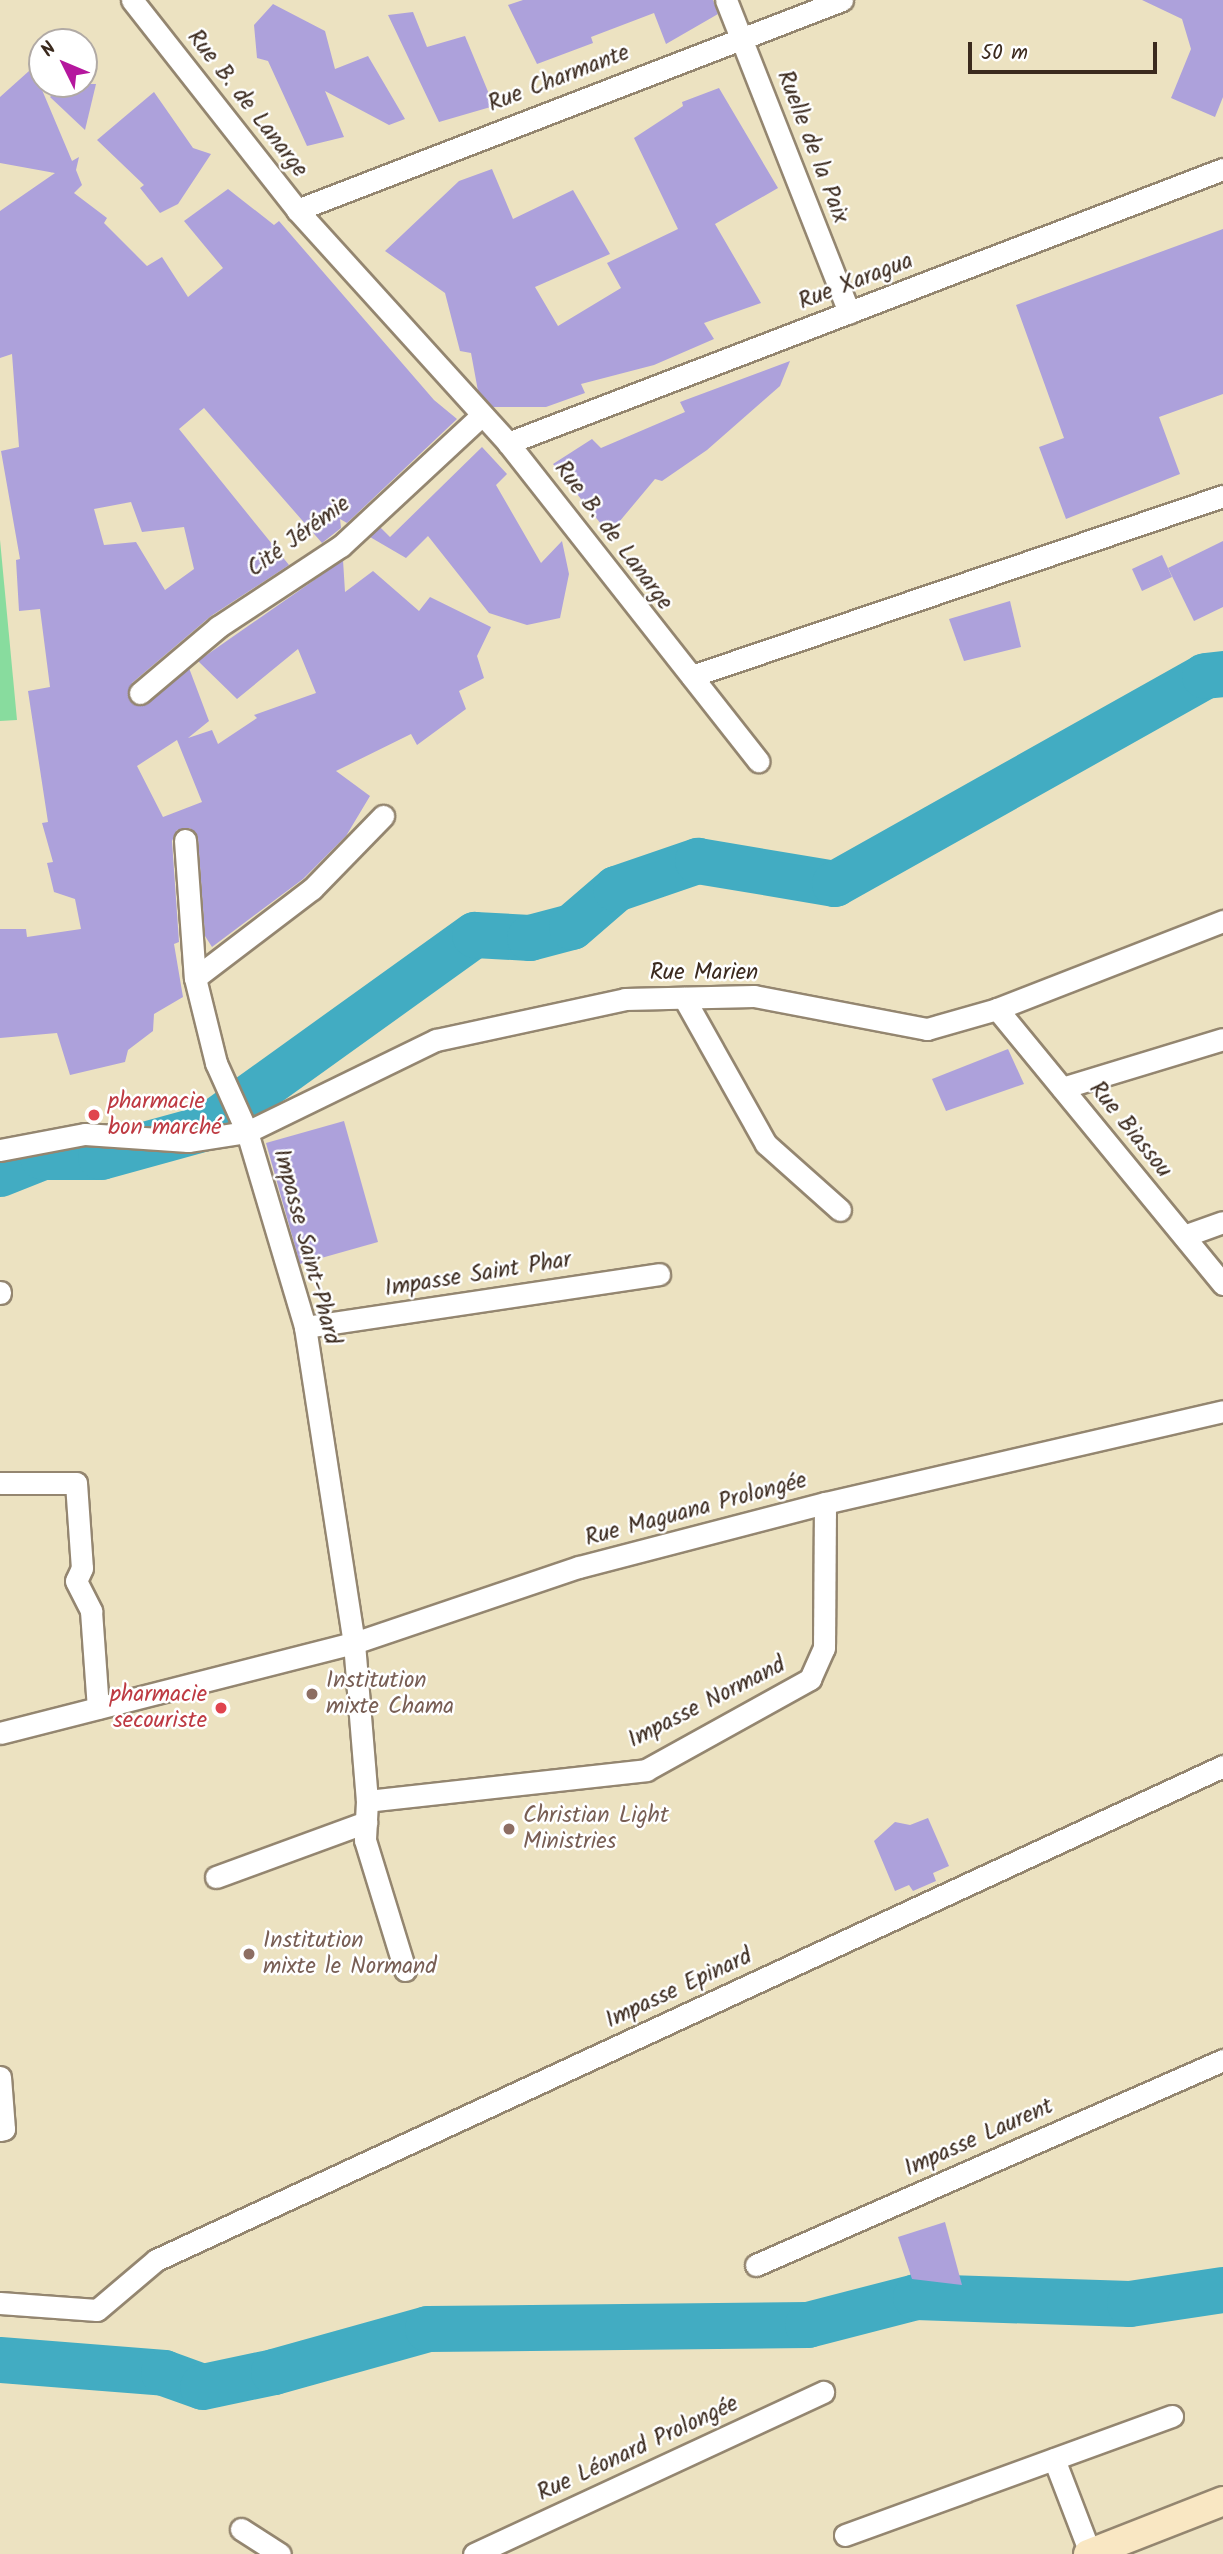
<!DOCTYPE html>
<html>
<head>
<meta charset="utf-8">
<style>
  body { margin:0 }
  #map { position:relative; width:1223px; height:2554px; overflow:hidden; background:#ece2c1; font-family:Kalam,sans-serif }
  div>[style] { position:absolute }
  .green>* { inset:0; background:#88dc9e }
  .river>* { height:46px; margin:-23px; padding:0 23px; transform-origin:23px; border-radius:23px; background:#42acc2 }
  .building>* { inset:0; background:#ada1db }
  .roads { filter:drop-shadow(2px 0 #948670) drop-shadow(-2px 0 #948670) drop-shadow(0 2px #948670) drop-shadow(0 -2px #948670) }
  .street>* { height:21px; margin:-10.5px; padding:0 10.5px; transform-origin:10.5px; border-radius:10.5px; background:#fff }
  .secondary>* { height:28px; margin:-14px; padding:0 14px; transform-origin:14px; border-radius:14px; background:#f9e7c3 }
  .dots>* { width:19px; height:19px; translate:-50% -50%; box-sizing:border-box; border:4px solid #fff; border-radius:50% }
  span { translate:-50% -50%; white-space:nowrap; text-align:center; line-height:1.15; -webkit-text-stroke:5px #fff; paint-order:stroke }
  .street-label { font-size:23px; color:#3b2a1e }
  .health-label { font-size:23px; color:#be3a42 }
  .left { translate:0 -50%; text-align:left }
  .right { translate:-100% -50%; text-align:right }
  .education-label { font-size:23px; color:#785e54 }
  .north { position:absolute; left:28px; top:28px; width:70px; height:70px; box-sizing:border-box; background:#fff; border:2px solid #b1aaa5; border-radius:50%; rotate:313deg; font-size:19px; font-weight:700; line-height:28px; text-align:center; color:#3b2a1e }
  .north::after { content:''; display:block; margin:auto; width:24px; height:32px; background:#b5179e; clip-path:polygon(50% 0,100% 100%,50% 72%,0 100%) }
  .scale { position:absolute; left:968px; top:42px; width:189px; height:32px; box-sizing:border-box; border:4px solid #3b2a1e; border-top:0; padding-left:9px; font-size:21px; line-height:24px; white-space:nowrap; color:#3b2a1e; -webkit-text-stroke:5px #fff; paint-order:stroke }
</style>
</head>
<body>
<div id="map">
  <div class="green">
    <i style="clip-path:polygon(0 540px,17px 720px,0 721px)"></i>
  </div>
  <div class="river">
    <i style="left:0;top:1174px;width:46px;rotate:-21.6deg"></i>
    <i style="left:43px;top:1157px;width:58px"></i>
    <i style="left:101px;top:1157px;width:109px;rotate:-15.4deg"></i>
    <i style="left:206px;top:1128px;width:331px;rotate:-35.7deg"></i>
    <i style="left:475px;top:935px;width:55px;rotate:3.1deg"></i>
    <i style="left:530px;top:938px;width:43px;rotate:-14.7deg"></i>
    <i style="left:572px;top:927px;width:58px;rotate:-40.8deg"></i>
    <i style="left:616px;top:889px;width:87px;rotate:-18.9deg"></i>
    <i style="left:698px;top:861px;width:139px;rotate:9.5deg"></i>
    <i style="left:835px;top:884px;width:424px;rotate:-29.3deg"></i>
    <i style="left:1205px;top:676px;width:18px;rotate:-6deg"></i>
    <i style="left:0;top:2360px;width:165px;rotate:4.5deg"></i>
    <i style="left:164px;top:2373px;width:41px;rotate:19.7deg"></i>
    <i style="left:203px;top:2387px;width:73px;rotate:-11.9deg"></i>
    <i style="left:274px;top:2372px;width:160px;rotate:-15.6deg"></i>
    <i style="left:428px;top:2329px;width:380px;rotate:-0.6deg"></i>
    <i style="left:808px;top:2325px;width:112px;rotate:-14.5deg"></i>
    <i style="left:916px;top:2297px;width:214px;rotate:1.9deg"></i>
    <i style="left:1130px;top:2304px;width:94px;rotate:-8.6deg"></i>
  </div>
  <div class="building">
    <i style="clip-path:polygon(523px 0,713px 0,718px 14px,666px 44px,654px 13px,591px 37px,593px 43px,537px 64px,508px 5px)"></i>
    <i style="clip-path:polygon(1142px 0,1223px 0,1223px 97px,1215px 117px,1171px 98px,1191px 49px,1182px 19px)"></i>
    <i style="clip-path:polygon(273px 4px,325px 31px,335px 69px,368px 56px,405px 119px,389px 125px,325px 91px,344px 137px,307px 146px,268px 61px,257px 58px,254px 25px)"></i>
    <i style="clip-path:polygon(413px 12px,427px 47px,465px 36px,494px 106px,439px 122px,388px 15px)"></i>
    <i style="clip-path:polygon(evenodd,29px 71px,37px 78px,72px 161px,79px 157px,76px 170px,82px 185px,74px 193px,107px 218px,104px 223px,147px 266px,162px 257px,188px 297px,223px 268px,184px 221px,228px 189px,274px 225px,279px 221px,434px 400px,457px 419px,347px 523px,340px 519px,341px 528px,322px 543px,204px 408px,179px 429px,289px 565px,211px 616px,132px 683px,130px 701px,136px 705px,148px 703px,189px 668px,209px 721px,188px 738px,212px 730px,218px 744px,257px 718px,254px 715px,316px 693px,298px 649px,237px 699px,198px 661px,343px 560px,345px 592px,373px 571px,419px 611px,430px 597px,491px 627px,477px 656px,484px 678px,459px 691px,466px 709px,417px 745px,411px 734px,336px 771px,370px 796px,346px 836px,303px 879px,212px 947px,205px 936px,198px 838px,190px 828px,177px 830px,172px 841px,179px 942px,174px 944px,183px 997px,154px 1014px,153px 1031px,128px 1050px,125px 1062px,70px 1075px,57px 1033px,0 1038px,0 929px,26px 929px,27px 937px,81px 929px,75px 899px,54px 892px,47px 863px,53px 862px,42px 823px,48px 822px,28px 691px,50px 687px,40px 609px,19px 611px,16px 560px,20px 559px,1px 451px,19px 447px,12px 354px,0 358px,0 211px,55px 173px,0 163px,0 97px,29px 71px,131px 502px,142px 532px,184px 527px,194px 569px,165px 590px,136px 542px,104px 545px,94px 509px,131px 502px,29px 71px,177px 740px,202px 802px,163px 817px,137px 766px,177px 740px)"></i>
    <i style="clip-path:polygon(63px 84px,96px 84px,85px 130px,50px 97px)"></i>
    <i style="clip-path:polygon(719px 88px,778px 188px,715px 224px,761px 303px,704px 323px,714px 339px,654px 365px,581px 384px,585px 393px,546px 407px,493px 407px,478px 391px,471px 353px,460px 351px,445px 293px,385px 251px,459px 181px,492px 169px,513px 219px,573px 190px,610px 254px,535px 287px,558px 326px,621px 288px,607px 263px,678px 229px,634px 138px,683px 106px,682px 102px)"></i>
    <i style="clip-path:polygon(154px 92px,193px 148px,211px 154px,178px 204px,160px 213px,140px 188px,144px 185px,97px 140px)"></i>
    <i style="clip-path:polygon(1223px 229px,1223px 394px,1159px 417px,1180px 474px,1066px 519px,1039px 447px,1064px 438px,1016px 305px)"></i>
    <i style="clip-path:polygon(790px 361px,780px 386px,707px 450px,662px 481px,655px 479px,609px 534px,553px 464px,592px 439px,601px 448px,685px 412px,680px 402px)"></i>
    <i style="clip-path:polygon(482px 447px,507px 474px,496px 485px,541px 563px,562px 541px,569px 574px,560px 618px,527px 625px,489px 613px,428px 536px,406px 558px,370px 537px,380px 527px,390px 537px)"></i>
    <i style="clip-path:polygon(1223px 541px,1223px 607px,1194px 621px,1168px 568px)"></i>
    <i style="clip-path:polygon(1162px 555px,1172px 577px,1142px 591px,1132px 569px)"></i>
    <i style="clip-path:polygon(1010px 601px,1021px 647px,964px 661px,949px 619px)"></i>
    <i style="clip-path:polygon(1008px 1049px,1024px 1084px,946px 1111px,932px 1079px)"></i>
    <i style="clip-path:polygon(344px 1121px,378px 1242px,300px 1264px,266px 1143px)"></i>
    <i style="clip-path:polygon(928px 1818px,949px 1866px,933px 1873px,936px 1881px,913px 1891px,909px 1885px,895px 1891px,874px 1841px,895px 1822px,910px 1825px)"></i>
    <i style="clip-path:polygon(945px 2222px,962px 2285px,912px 2279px,898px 2237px)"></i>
  </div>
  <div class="roads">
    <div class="street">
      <i style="left:132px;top:0;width:267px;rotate:51.8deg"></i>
      <i style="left:297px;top:210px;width:314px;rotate:47.8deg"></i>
      <i style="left:508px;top:443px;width:405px;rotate:51.8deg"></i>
      <i style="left:726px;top:0;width:336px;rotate:68.5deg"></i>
      <i style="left:297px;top:210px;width:584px;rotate:-21.07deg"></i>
      <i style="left:508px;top:443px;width:766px;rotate:-20.97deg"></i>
      <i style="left:692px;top:676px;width:561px;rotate:-18.73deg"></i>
      <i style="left:140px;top:693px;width:102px;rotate:-40.2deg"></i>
      <i style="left:218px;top:627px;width:147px;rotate:-33.4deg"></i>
      <i style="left:341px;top:546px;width:192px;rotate:-42.9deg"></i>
      <i style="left:185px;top:840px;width:138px;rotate:85.9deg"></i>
      <i style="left:195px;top:978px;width:88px;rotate:76.1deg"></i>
      <i style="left:216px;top:1063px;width:76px;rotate:65.8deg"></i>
      <i style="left:247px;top:1132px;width:203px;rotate:73.4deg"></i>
      <i style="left:305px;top:1327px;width:320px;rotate:81.2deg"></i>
      <i style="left:354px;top:1643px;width:159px;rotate:85.3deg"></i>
      <i style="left:367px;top:1801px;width:39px;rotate:93deg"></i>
      <i style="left:365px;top:1840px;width:136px;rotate:72.9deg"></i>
      <i style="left:195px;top:978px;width:147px;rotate:-37.3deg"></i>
      <i style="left:312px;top:889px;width:102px;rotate:-45.8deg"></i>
      <i style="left:684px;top:998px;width:167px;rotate:60.7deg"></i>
      <i style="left:766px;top:1144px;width:99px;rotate:41.7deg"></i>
      <i style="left:997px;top:1009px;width:356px;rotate:50.6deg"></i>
      <i style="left:1062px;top:1088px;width:168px;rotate:-16.9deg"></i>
      <i style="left:0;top:1150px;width:86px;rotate:-10.7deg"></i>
      <i style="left:85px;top:1134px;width:103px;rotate:3.9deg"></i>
      <i style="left:188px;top:1141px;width:60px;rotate:-8.7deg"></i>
      <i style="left:247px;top:1132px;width:210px;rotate:-26deg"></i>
      <i style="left:436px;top:1040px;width:193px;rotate:-12.2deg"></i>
      <i style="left:625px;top:999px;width:129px;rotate:-1.3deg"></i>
      <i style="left:754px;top:996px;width:176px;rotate:10.8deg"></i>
      <i style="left:927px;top:1029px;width:73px;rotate:-15.9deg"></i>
      <i style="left:997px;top:1009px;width:243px;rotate:-21.3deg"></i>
      <i style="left:1184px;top:1236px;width:41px;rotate:-19.7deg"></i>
      <i style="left:0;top:1293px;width:1px;rotate:-90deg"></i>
      <i style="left:305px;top:1327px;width:358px;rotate:-8.5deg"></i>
      <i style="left:0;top:1483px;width:76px"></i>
      <i style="left:76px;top:1483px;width:85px;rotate:86deg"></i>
      <i style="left:82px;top:1568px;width:14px;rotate:115deg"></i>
      <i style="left:76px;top:1581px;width:34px;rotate:63deg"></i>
      <i style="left:91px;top:1611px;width:97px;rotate:85.9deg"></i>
      <i style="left:0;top:1733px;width:365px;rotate:-14.3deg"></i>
      <i style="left:354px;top:1643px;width:237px;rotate:-18.7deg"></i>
      <i style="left:579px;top:1567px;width:254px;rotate:-14.6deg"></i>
      <i style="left:825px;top:1503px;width:408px;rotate:-13deg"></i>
      <i style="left:367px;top:1801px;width:281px;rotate:-6.3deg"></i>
      <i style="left:646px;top:1770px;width:188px;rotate:-29deg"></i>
      <i style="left:810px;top:1679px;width:34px;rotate:-66deg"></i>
      <i style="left:824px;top:1648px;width:145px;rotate:-89.6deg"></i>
      <i style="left:216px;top:1877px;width:160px;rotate:-20.1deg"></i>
      <i style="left:0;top:2077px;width:52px;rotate:85.6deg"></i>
      <i style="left:4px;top:2129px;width:4px;rotate:166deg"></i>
      <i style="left:756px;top:2265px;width:510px;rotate:-23.7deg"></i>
      <i style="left:0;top:2303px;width:97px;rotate:4.1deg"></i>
      <i style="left:97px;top:2310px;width:77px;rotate:-40.3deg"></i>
      <i style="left:156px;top:2260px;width:1176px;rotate:-24.84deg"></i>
      <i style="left:1054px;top:2459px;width:101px;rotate:69deg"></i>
      <i style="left:241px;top:2529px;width:46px;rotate:32.7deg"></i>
      <i style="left:845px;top:2535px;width:348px;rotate:-20deg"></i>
      <i style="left:474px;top:2554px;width:385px;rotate:-24.9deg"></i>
    </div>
    <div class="secondary">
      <i style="left:1088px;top:2554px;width:145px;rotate:-21.4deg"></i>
    </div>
  </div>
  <div class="dots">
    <i style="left:94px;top:1115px;background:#e0444e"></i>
    <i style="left:312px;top:1694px;background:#8d6e63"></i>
    <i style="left:221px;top:1708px;background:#e0444e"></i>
    <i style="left:509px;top:1829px;background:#8d6e63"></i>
    <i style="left:249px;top:1954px;background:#8d6e63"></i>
  </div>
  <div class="street-label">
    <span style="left:559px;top:79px;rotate:-21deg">Rue Charmante</span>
    <span style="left:247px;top:104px;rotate:52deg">Rue B. de Lanarge</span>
    <span style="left:812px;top:147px;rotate:69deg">Ruelle de la Paix</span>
    <span style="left:856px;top:282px;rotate:-21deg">Rue Xaragua</span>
    <span style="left:613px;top:536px;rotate:53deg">Rue B. de Lanarge</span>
    <span style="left:299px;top:537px;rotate:-36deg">Cité Jérémie</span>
    <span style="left:704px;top:973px">Rue Marien</span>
    <span style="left:1130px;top:1130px;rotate:51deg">Rue Biassou</span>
    <span style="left:306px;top:1247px;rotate:75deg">Impasse Saint-Phard</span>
    <span style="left:478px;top:1275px;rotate:-9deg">Impasse Saint Phar</span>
    <span style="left:696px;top:1510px;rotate:-15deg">Rue Maguana Prolongée</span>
    <span style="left:707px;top:1703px;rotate:-27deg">Impasse Normand</span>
    <span style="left:679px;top:1989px;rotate:-25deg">Impasse Epinard</span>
    <span style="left:979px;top:2138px;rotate:-24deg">Impasse Laurent</span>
    <span style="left:638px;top:2449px;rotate:-25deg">Rue Léonard Prolongée</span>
  </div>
  <div class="health-label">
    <span class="left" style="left:108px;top:1115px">pharmacie<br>bon marché</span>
    <span class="right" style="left:207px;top:1708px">pharmacie<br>secouriste</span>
  </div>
  <div class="education-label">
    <span class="left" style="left:326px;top:1694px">Institution<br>mixte Chama</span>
    <span class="left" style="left:523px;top:1829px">Christian Light<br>Ministries</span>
    <span class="left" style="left:263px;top:1954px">Institution<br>mixte le Normand</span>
  </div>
  <div class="north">N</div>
  <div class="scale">50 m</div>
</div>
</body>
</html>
